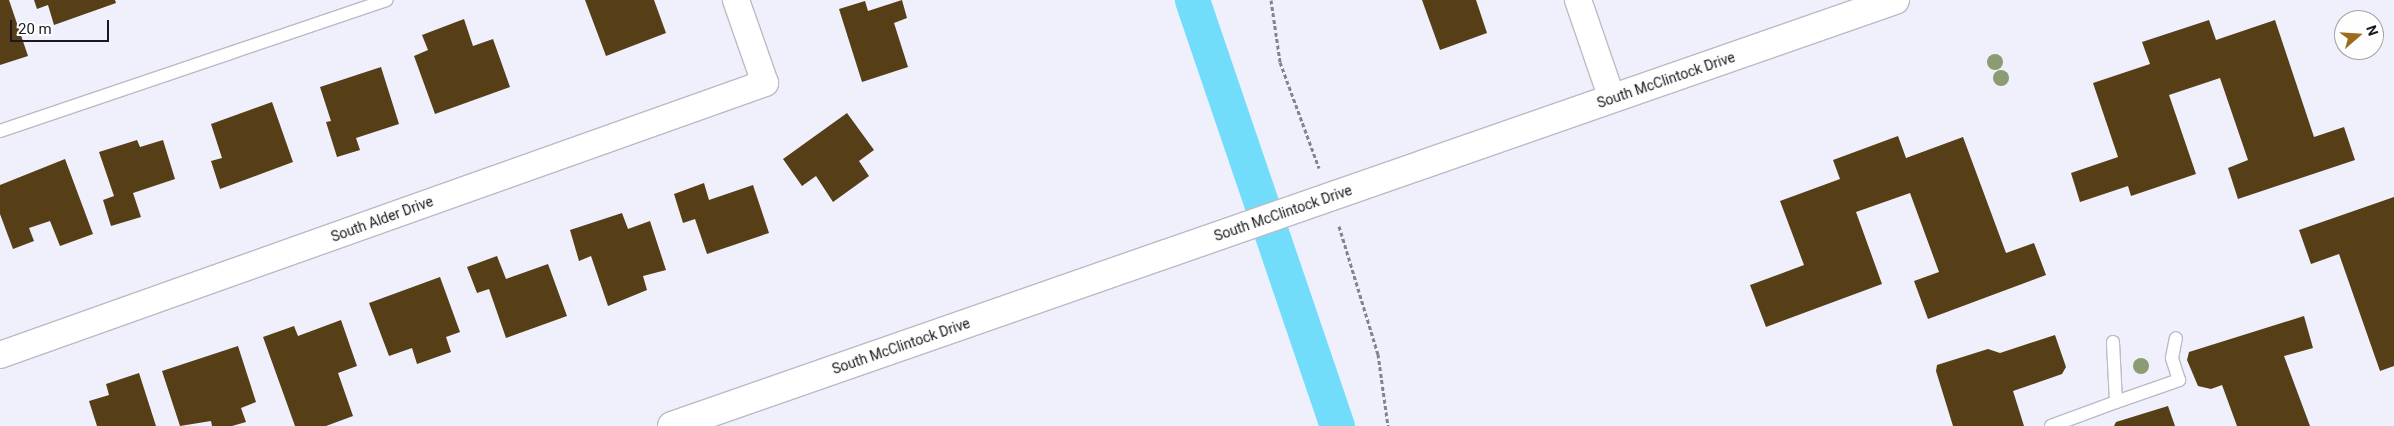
<!DOCTYPE html>
<html>
<head>
<meta charset="utf-8">
<style>
  body { margin:0 }
  #map { position:relative; width:2394px; height:426px; overflow:hidden; background:#eff0fb; font-family:Roboto,sans-serif }
  div>[style] { position:absolute }
  .canal>* { height:35px; margin:-17.5px; padding:0 17.5px; transform-origin:17.5px; border-radius:17.5px; background:#71ddfb }
  .building>* { inset:0; background:#563e16 }
  .path>* { height:3px; margin-top:-1.5px; transform-origin:0; background:repeating-linear-gradient(90deg,#83838b 0 4px,transparent 0 6.5px) }
  .roads { filter:drop-shadow(1px 0 #babbc5) drop-shadow(-1px 0 #babbc5) drop-shadow(0 1px #babbc5) drop-shadow(0 -1px #babbc5) }
  .service>* { height:12px; margin:-6px; padding:0 6px; transform-origin:6px; border-radius:6px; background:#fff }
  .minor>* { height:26px; margin:-13px; padding:0 13px; transform-origin:13px; border-radius:13px; background:#fff }
  .secondary>* { height:28px; margin:-14px; padding:0 14px; transform-origin:14px; border-radius:14px; background:#fff }
  .trees>* { width:16px; height:16px; margin:-8px; border-radius:50%; background:#8b9c72 }
  span { translate:-50% -50%; white-space:nowrap; text-align:center; line-height:1.15; -webkit-text-stroke:5px #fefefe; paint-order:stroke }
  .street-label { font-size:14px; color:#1a1a1e }
  .north { position:absolute; left:2334px; top:10px; width:50px; height:50px; box-sizing:border-box; background:#fefefe; border:1px solid #a3a3a4; border-radius:50%; rotate:71deg; font-size:14px; font-weight:700; line-height:20px; text-align:center; color:#1a1a1e }
  .north::after { content:''; display:block; margin:auto; width:18px; height:22px; background:#9a6c1c; clip-path:polygon(50% 0,100% 100%,50% 72%,0 100%) }
  .scale { position:absolute; left:10px; top:20px; width:99px; height:22px; box-sizing:border-box; border:2px solid #1a1a1e; border-top:0; padding-left:6px; font-size:15px; line-height:18px; white-space:nowrap; color:#1a1a1e; -webkit-text-stroke:4px #fefefe; paint-order:stroke }
</style>
</head>
<body>
<div id="map">
  <div class="canal">
    <i style="left:1192px;top:0;width:450px;rotate:71.2deg"></i>
  </div>
  <div class="building">
    <i style="clip-path:polygon(0 0,9px 0,28px 56px,0 65px)"></i>
    <i style="clip-path:polygon(34px 0,115px 0,116px 3px,54px 25px,48px 5px,37px 9px)"></i>
    <i style="clip-path:polygon(585px 0,654px 0,666px 33px,606px 56px)"></i>
    <i style="clip-path:polygon(902px 0,907px 18px,894px 23px,908px 67px,862px 82px,839px 9px,865px 1px,868px 11px)"></i>
    <i style="clip-path:polygon(1422px 0,1476px 0,1487px 33px,1440px 50px)"></i>
    <i style="clip-path:polygon(464px 19px,473px 46px,493px 39px,510px 87px,435px 114px,414px 56px,428px 50px,422px 35px)"></i>
    <i style="clip-path:polygon(2209px 20px,2216px 40px,2275px 20px,2314px 137px,2344px 127px,2355px 160px,2238px 199px,2228px 168px,2248px 160px,2220px 78px,2169px 95px,2196px 174px,2131px 196px,2128px 186px,2080px 202px,2071px 173px,2118px 157px,2093px 83px,2150px 64px,2142px 42px)"></i>
    <i style="clip-path:polygon(381px 67px,399px 124px,356px 138px,360px 150px,337px 157px,326px 122px,331px 121px,320px 87px)"></i>
    <i style="clip-path:polygon(272px 102px,293px 162px,220px 189px,211px 161px,222px 158px,211px 124px)"></i>
    <i style="clip-path:polygon(847px 113px,874px 150px,859px 161px,869px 176px,833px 202px,816px 176px,802px 186px,783px 159px)"></i>
    <i style="clip-path:polygon(1898px 136px,1906px 158px,1963px 137px,2006px 253px,2034px 243px,2046px 275px,1928px 319px,1914px 281px,1939px 272px,1910px 193px,1856px 212px,1882px 284px,1766px 327px,1750px 285px,1804px 265px,1780px 201px,1840px 179px,1833px 160px)"></i>
    <i style="clip-path:polygon(137px 140px,140px 147px,163px 140px,175px 179px,133px 193px,141px 217px,111px 226px,103px 200px,114px 196px,99px 152px)"></i>
    <i style="clip-path:polygon(65px 159px,93px 234px,60px 246px,50px 221px,29px 228px,34px 241px,13px 249px,0 214px,0 185px)"></i>
    <i style="clip-path:polygon(704px 183px,709px 200px,753px 185px,769px 233px,707px 254px,695px 219px,683px 223px,674px 194px)"></i>
    <i style="clip-path:polygon(2394px 197px,2394px 366px,2380px 371px,2339px 254px,2311px 264px,2299px 230px)"></i>
    <i style="clip-path:polygon(622px 213px,628px 229px,650px 221px,666px 270px,643px 276px,647px 290px,608px 306px,591px 256px,579px 261px,570px 230px)"></i>
    <i style="clip-path:polygon(497px 256px,506px 279px,548px 264px,567px 316px,506px 338px,489px 289px,477px 293px,467px 267px)"></i>
    <i style="clip-path:polygon(440px 277px,460px 332px,446px 337px,451px 352px,417px 364px,412px 348px,389px 356px,369px 303px)"></i>
    <i style="clip-path:polygon(2304px 316px,2313px 348px,2284px 356px,2310px 426px,2237px 426px,2222px 385px,2211px 389px,2198px 386px,2187px 360px,2189px 352px)"></i>
    <i style="clip-path:polygon(341px 320px,357px 366px,338px 373px,353px 416px,326px 426px,295px 426px,263px 337px,294px 326px,298px 336px)"></i>
    <i style="clip-path:polygon(2055px 335px,2066px 367px,2062px 374px,2013px 391px,2024px 426px,1953px 426px,1936px 371px,1937px 365px,1988px 349px,2000px 353px)"></i>
    <i style="clip-path:polygon(238px 346px,256px 402px,241px 408px,246px 422px,232px 426px,212px 426px,211px 421px,180px 426px,162px 371px)"></i>
    <i style="clip-path:polygon(139px 373px,156px 426px,97px 426px,89px 401px,109px 395px,106px 384px)"></i>
    <i style="clip-path:polygon(2168px 406px,2175px 426px,2114px 426px,2116px 422px)"></i>
  </div>
  <div class="path">
    <i style="left:1271px;top:0;width:63px;rotate:81.7deg"></i>
    <i style="left:1280px;top:62px;width:113px;rotate:69.8deg"></i>
    <i style="left:1339px;top:226px;width:134px;rotate:73.1deg"></i>
    <i style="left:1378px;top:354px;width:73px;rotate:82.1deg"></i>
  </div>
  <div class="roads">
    <div class="service">
      <i style="left:0;top:131px;width:408px;rotate:-18.7deg"></i>
      <i style="left:2116px;top:402px;width:67px;rotate:-19.2deg"></i>
      <i style="left:2179px;top:380px;width:23px;rotate:-108deg"></i>
      <i style="left:2172px;top:358px;width:20px;rotate:-79deg"></i>
      <i style="left:2051px;top:426px;width:69px;rotate:-20.3deg"></i>
      <i style="left:2116px;top:402px;width:60px;rotate:-92.9deg"></i>
    </div>
    <div class="minor">
      <i style="left:1578px;top:0;width:105px;rotate:71deg"></i>
      <i style="left:0;top:355px;width:812px;rotate:-19.57deg"></i>
      <i style="left:765px;top:83px;width:88px;rotate:-109.3deg"></i>
    </div>
    <div class="secondary">
      <i style="left:672px;top:426px;width:1295px;rotate:-19.2deg"></i>
    </div>
  </div>
  <div class="trees">
    <i style="left:1995px;top:62px"></i>
    <i style="left:2001px;top:78px"></i>
    <i style="left:2141px;top:366px"></i>
  </div>
  <div class="street-label">
    <span style="left:1666px;top:80px;rotate:-19deg">South McClintock Drive</span>
    <span style="left:1283px;top:213px;rotate:-19deg">South McClintock Drive</span>
    <span style="left:382px;top:219px;rotate:-20deg">South Alder Drive</span>
    <span style="left:901px;top:346px;rotate:-19deg">South McClintock Drive</span>
  </div>
  <div class="north">N</div>
  <div class="scale">20 m</div>
</div>
</body>
</html>
